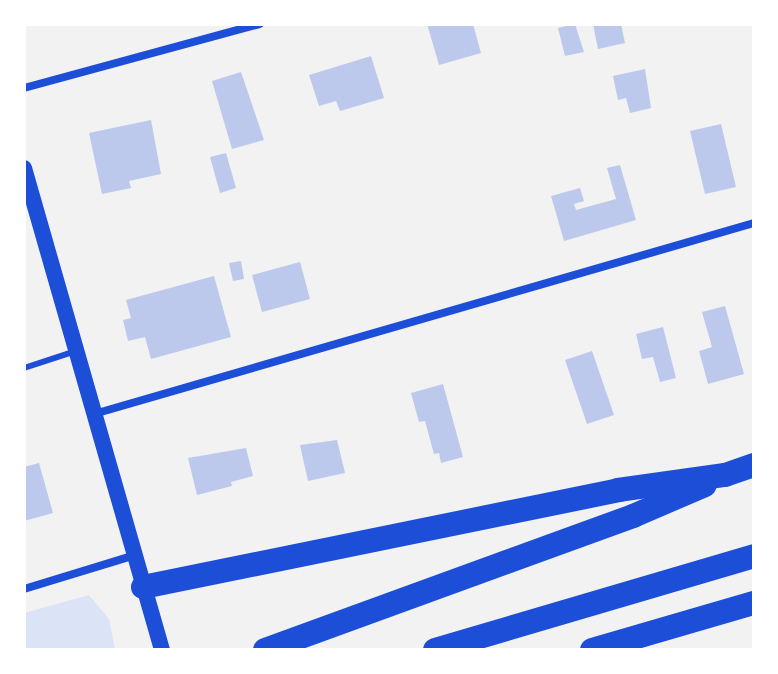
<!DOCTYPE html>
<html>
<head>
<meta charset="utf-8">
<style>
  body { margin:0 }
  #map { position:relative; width:778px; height:674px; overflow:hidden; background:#f2f2f2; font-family:Overpass,sans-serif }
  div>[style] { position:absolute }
  .green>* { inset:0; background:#dbe4f7 }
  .building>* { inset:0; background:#bdc9ec }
  .service>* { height:6px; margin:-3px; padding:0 3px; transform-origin:3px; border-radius:3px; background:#1d4ed8 }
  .minor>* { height:8px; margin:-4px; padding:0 4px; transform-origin:4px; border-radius:4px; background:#1d4ed8 }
  .secondary>* { height:16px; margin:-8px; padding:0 8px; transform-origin:8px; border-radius:8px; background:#1d4ed8 }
  .motorway>* { height:24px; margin:-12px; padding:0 12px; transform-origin:12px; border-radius:12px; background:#1d4ed8 }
  span { translate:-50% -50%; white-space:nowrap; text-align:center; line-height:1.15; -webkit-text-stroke:7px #fff; paint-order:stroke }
  .frame { position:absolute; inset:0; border:26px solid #fff; pointer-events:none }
</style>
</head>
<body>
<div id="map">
  <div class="green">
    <i style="clip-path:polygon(89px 595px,109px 619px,115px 650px,24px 650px,24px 613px)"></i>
  </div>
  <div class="building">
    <i style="clip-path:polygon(427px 24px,473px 24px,481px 53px,439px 65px)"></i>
    <i style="clip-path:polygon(575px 24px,584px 52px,565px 56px,558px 28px)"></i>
    <i style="clip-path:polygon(593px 24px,621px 24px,625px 43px,598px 49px)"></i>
    <i style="clip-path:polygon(371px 56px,384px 98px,340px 111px,336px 101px,319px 106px,309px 75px)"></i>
    <i style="clip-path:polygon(645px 69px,651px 108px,630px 113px,626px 98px,618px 100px,613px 76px)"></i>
    <i style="clip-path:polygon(241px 72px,264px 140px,232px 149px,212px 81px)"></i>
    <i style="clip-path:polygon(151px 120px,161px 174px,129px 181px,131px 188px,102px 194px,89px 133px)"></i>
    <i style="clip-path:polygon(721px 124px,736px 187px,705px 194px,690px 131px)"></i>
    <i style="clip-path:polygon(226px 153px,236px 188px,220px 193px,210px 157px)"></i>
    <i style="clip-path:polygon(620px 165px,636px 220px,564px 241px,551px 196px,580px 188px,584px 201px,574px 204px,576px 210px,616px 199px,607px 168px)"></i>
    <i style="clip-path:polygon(241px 261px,244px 279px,233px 281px,229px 263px)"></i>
    <i style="clip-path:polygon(300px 262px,310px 299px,262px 312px,252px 275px)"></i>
    <i style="clip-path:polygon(214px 276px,231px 337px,151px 359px,145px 337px,128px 341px,123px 320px,131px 318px,126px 300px)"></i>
    <i style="clip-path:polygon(725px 306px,744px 374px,708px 384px,699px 351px,712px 347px,702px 312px)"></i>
    <i style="clip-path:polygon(663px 327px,676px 378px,660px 382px,653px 357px,642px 359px,636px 334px)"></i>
    <i style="clip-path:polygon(592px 351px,614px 415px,587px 424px,565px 360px)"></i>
    <i style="clip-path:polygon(443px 384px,463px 457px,441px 463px,439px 453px,434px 454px,425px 421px,419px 422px,411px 393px)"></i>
    <i style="clip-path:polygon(337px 440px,345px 473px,308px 481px,300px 445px)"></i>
    <i style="clip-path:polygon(246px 448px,253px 476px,231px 482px,232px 486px,197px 495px,188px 458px)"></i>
    <i style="clip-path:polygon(39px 463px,53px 513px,24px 521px,24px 467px)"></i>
  </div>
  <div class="service">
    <i style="left:24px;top:368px;width:55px;rotate:-18.1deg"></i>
  </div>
  <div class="minor">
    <i style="left:24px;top:88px;width:244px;rotate:-15.2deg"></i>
    <i style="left:94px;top:414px;width:687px;rotate:-16.14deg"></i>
    <i style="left:24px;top:589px;width:116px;rotate:-17deg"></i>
  </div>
  <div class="secondary">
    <i style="left:24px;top:168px;width:501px;rotate:74.02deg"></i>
  </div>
  <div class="motorway">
    <i style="left:143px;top:587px;width:485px;rotate:-11.5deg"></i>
    <i style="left:618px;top:490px;width:108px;rotate:-8deg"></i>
    <i style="left:725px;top:475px;width:31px;rotate:-19deg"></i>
    <i style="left:265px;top:650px;width:392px;rotate:-20deg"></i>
    <i style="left:633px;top:516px;width:78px;rotate:-23.3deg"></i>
    <i style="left:435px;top:650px;width:333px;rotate:-16.4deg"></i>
    <i style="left:592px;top:650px;width:169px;rotate:-16.2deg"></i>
  </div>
  <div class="frame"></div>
</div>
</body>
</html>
